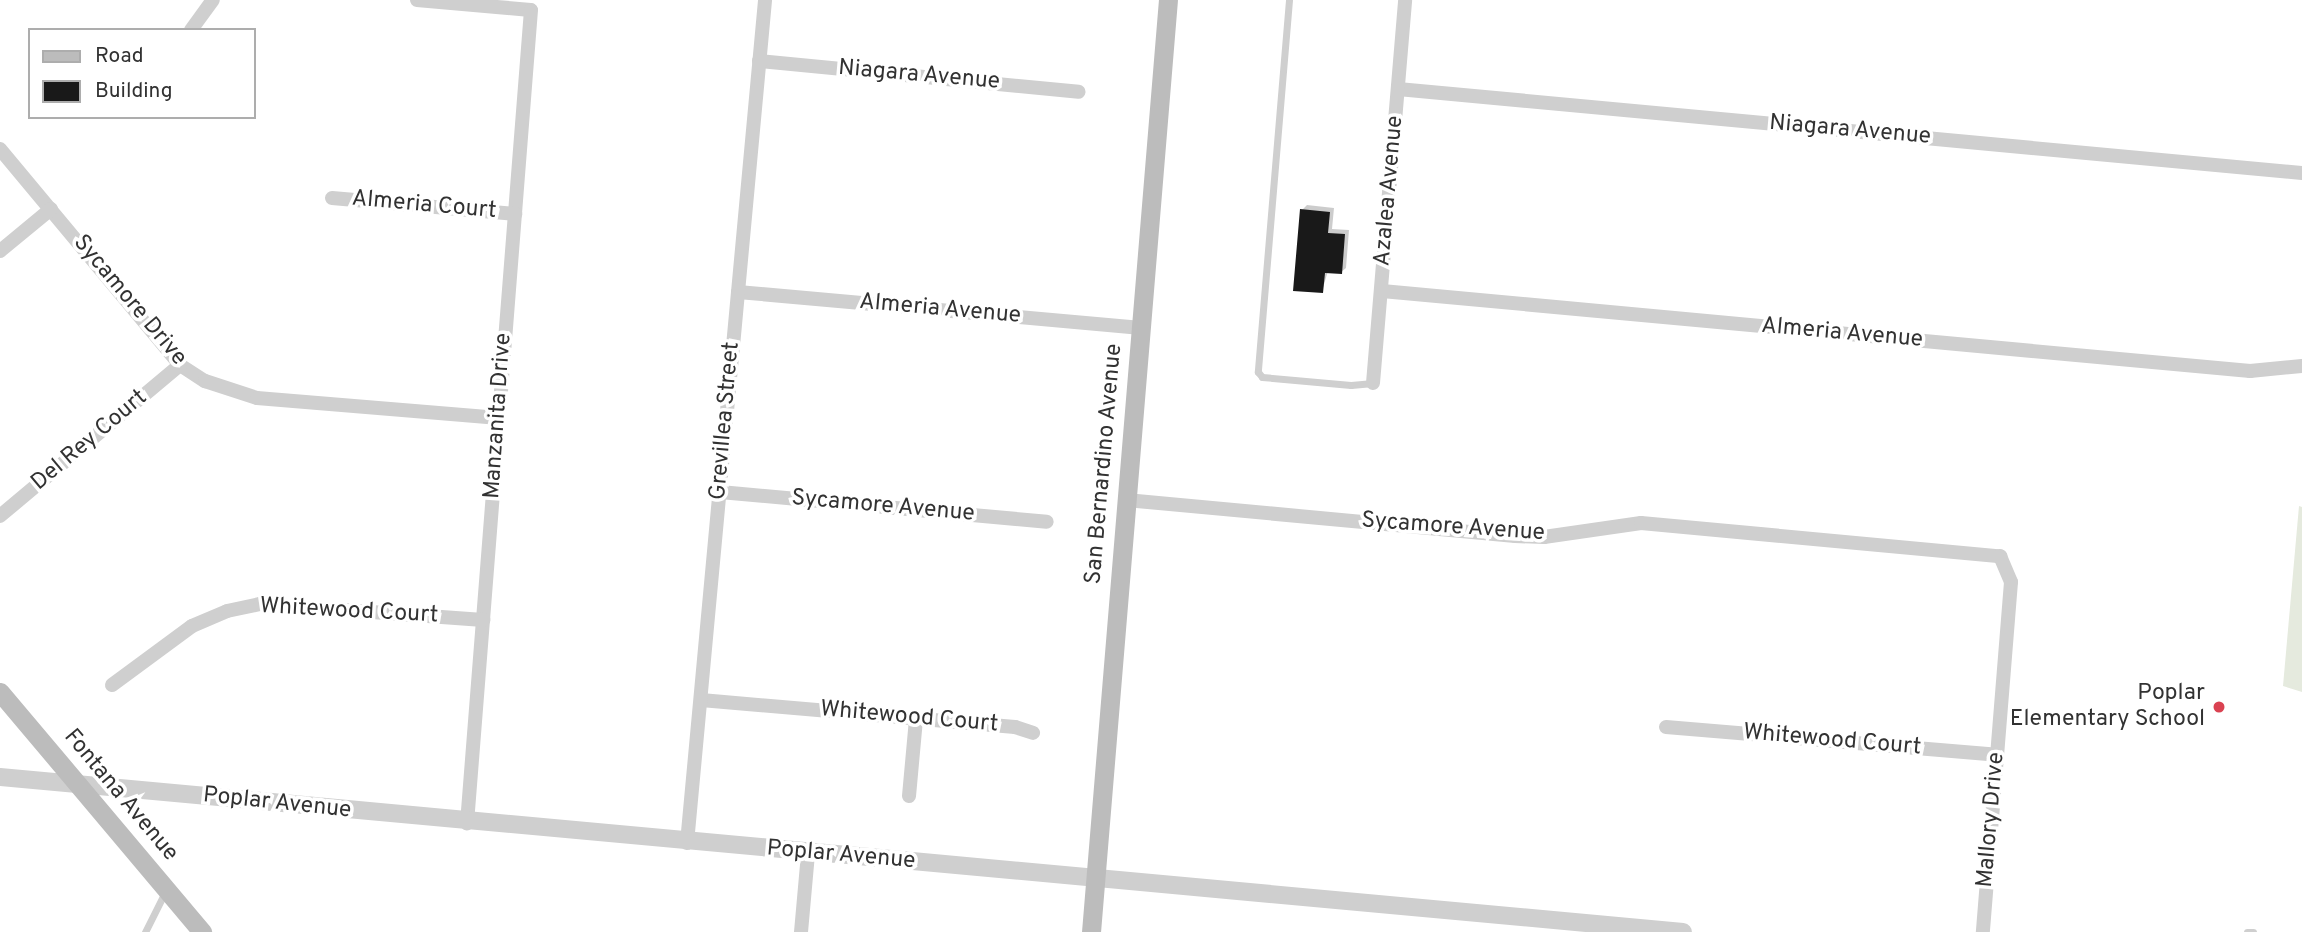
<!DOCTYPE html>
<html>
<head>
<meta charset="utf-8">
<style>
  body { margin:0 }
  #map { position:relative; width:2302px; height:932px; overflow:hidden; background:#fff; font-family:Overpass,sans-serif }
  div>[style] { position:absolute }
  .green>* { inset:0; background:#e5eade }
  .shadow>* { inset:0; background:#0003 }
  .building>* { inset:0; background:#191919 }
  .service>* { height:7px; margin:-3.5px; padding:0 3.5px; transform-origin:3.5px; border-radius:3.5px; background:#cfcfcf }
  .minor>* { height:14px; margin:-7px; padding:0 7px; transform-origin:7px; border-radius:7px; background:#cfcfcf }
  .tertiary>* { height:18px; margin:-9px; padding:0 9px; transform-origin:9px; border-radius:9px; background:#cfcfcf }
  .secondary>* { height:19px; margin:-9.5px; padding:0 9.5px; transform-origin:9.5px; border-radius:9.5px; background:#bcbcbc }
  .dots>* { width:19px; height:19px; translate:-50% -50%; box-sizing:border-box; border:4px solid #fff; border-radius:50% }
  span { translate:-50% -50%; white-space:nowrap; text-align:center; line-height:1.15; -webkit-text-stroke:7px #fff; paint-order:stroke }
  .street-label { font-size:23px; color:#323232 }
  .poi-label { font-size:23px; color:#323232 }
  .right { translate:-100% -50%; text-align:right }
  .legend { position:absolute; left:28px; top:28px; width:228px; height:91px; box-sizing:border-box; background:#fff; border:2px solid #adadad; margin:0; padding:9px 12px; list-style:none; font-size:21px; color:#323232 }
  .legend li { display:flex; align-items:center; gap:14px; height:35px }
  .legend b { width:35px; border:2px solid #adadad }
</style>
</head>
<body>
<div id="map">
  <div class="green">
    <i style="clip-path:polygon(2299px 506px,2302px 507px,2302px 692px,2283px 686px)"></i>
  </div>
  <div class="shadow">
    <i style="clip-path:polygon(1307px 205px,1334px 208px,1332px 229px,1349px 230px,1346px 268px,1341px 272px,1328px 271px,1322px 291px,1302px 210px)"></i>
  </div>
  <div class="building">
    <i style="clip-path:polygon(1300px 209px,1330px 212px,1328px 233px,1345px 234px,1342px 274px,1325px 273px,1323px 293px,1293px 291px)"></i>
  </div>
  <div class="service">
    <i style="left:1289px;top:0;width:373px;rotate:94.8deg"></i>
    <i style="left:1258px;top:372px;width:6px;rotate:51deg"></i>
    <i style="left:1262px;top:377px;width:89px;rotate:5.1deg"></i>
    <i style="left:1351px;top:385px;width:22px;rotate:-5deg"></i>
    <i style="left:145px;top:932px;width:47px;rotate:-63.4deg"></i>
    <i style="left:2247px;top:932px;width:6px"></i>
  </div>
  <div class="minor">
    <i style="left:417px;top:0;width:114px;rotate:5deg"></i>
    <i style="left:531px;top:10px;width:816px;rotate:94.5deg"></i>
    <i style="left:191px;top:30px;width:37px;rotate:-54deg"></i>
    <i style="left:759px;top:61px;width:321px;rotate:5.5deg"></i>
    <i style="left:1398px;top:89px;width:908px;rotate:5.31deg"></i>
    <i style="left:0;top:149px;width:281px;rotate:50.2deg"></i>
    <i style="left:180px;top:365px;width:30px;rotate:33deg"></i>
    <i style="left:205px;top:381px;width:55px;rotate:18.1deg"></i>
    <i style="left:257px;top:398px;width:243px;rotate:4.7deg"></i>
    <i style="left:332px;top:198px;width:184px;rotate:5deg"></i>
    <i style="left:0;top:251px;width:66px;rotate:-39.5deg"></i>
    <i style="left:1382px;top:291px;width:872px;rotate:5.27deg"></i>
    <i style="left:2250px;top:371px;width:52px;rotate:-5.5deg"></i>
    <i style="left:738px;top:292px;width:405px;rotate:5.1deg"></i>
    <i style="left:1373px;top:383px;width:384px;rotate:-85.2deg"></i>
    <i style="left:720px;top:492px;width:328px;rotate:5.2deg"></i>
    <i style="left:1126px;top:500px;width:391px;rotate:5.3deg"></i>
    <i style="left:1515px;top:536px;width:29px;rotate:2deg"></i>
    <i style="left:1544px;top:537px;width:98px;rotate:-8.2deg"></i>
    <i style="left:1641px;top:523px;width:361px;rotate:5.3deg"></i>
    <i style="left:2000px;top:556px;width:28px;rotate:67deg"></i>
    <i style="left:2011px;top:582px;width:351px;rotate:94.6deg"></i>
    <i style="left:0;top:516px;width:235px;rotate:-40deg"></i>
    <i style="left:112px;top:685px;width:99px;rotate:-36.4deg"></i>
    <i style="left:192px;top:626px;width:38px;rotate:-23deg"></i>
    <i style="left:227px;top:611px;width:34px;rotate:-12deg"></i>
    <i style="left:260px;top:604px;width:224px;rotate:4.1deg"></i>
    <i style="left:701px;top:700px;width:315px;rotate:4.9deg"></i>
    <i style="left:1015px;top:727px;width:19px;rotate:18deg"></i>
    <i style="left:1666px;top:727px;width:332px;rotate:4.8deg"></i>
    <i style="left:909px;top:796px;width:77px;rotate:-84.8deg"></i>
    <i style="left:687px;top:843px;width:847px;rotate:-84.71deg"></i>
    <i style="left:801px;top:932px;width:79px;rotate:-84.9deg"></i>
  </div>
  <div class="tertiary">
    <i style="left:0;top:777px;width:1690px;rotate:5.26deg"></i>
  </div>
  <div class="secondary">
    <i style="left:0;top:692px;width:314px;rotate:49.9deg"></i>
    <i style="left:1091px;top:932px;width:935px;rotate:-85.28deg"></i>
  </div>
  <div class="dots">
    <i style="left:2219px;top:707px;background:#da4251"></i>
  </div>
  <div class="street-label">
    <span style="left:919px;top:76px;rotate:5deg">Niagara Avenue</span>
    <span style="left:1850px;top:131px;rotate:5deg">Niagara Avenue</span>
    <span style="left:1390px;top:191px;rotate:-85deg">Azalea Avenue</span>
    <span style="left:424px;top:206px;rotate:5deg">Almeria Court</span>
    <span style="left:129px;top:301px;rotate:50deg">Sycamore Drive</span>
    <span style="left:940px;top:310px;rotate:5deg">Almeria Avenue</span>
    <span style="left:1842px;top:334px;rotate:5deg">Almeria Avenue</span>
    <span style="left:499px;top:416px;rotate:-86deg">Manzanita Drive</span>
    <span style="left:726px;top:421px;rotate:-85deg">Grevillea Street</span>
    <span style="left:90px;top:441px;rotate:-40deg">Del Rey Court</span>
    <span style="left:1105px;top:464px;rotate:-85deg">San Bernardino Avenue</span>
    <span style="left:883px;top:507px;rotate:5deg">Sycamore Avenue</span>
    <span style="left:1453px;top:528px;rotate:4deg">Sycamore Avenue</span>
    <span style="left:349px;top:612px;rotate:3deg">Whitewood Court</span>
    <span style="left:909px;top:718px;rotate:5deg">Whitewood Court</span>
    <span style="left:1832px;top:741px;rotate:5deg">Whitewood Court</span>
    <span style="left:120px;top:796px;rotate:50deg">Fontana Avenue</span>
    <span style="left:277px;top:804px;rotate:6deg">Poplar Avenue</span>
    <span style="left:1992px;top:820px;rotate:-85deg">Mallory Drive</span>
    <span style="left:841px;top:856px;rotate:5deg">Poplar Avenue</span>
  </div>
  <div class="poi-label">
    <span class="right" style="left:2205px;top:707px">Poplar<br>Elementary School</span>
  </div>
  <ul class="legend">
  <li><b style="height:9px;background:#bcbcbc"></b>Road</li>
  <li><b style="height:19px;background:#191919"></b>Building</li>
  </ul>
</div>
</body>
</html>
